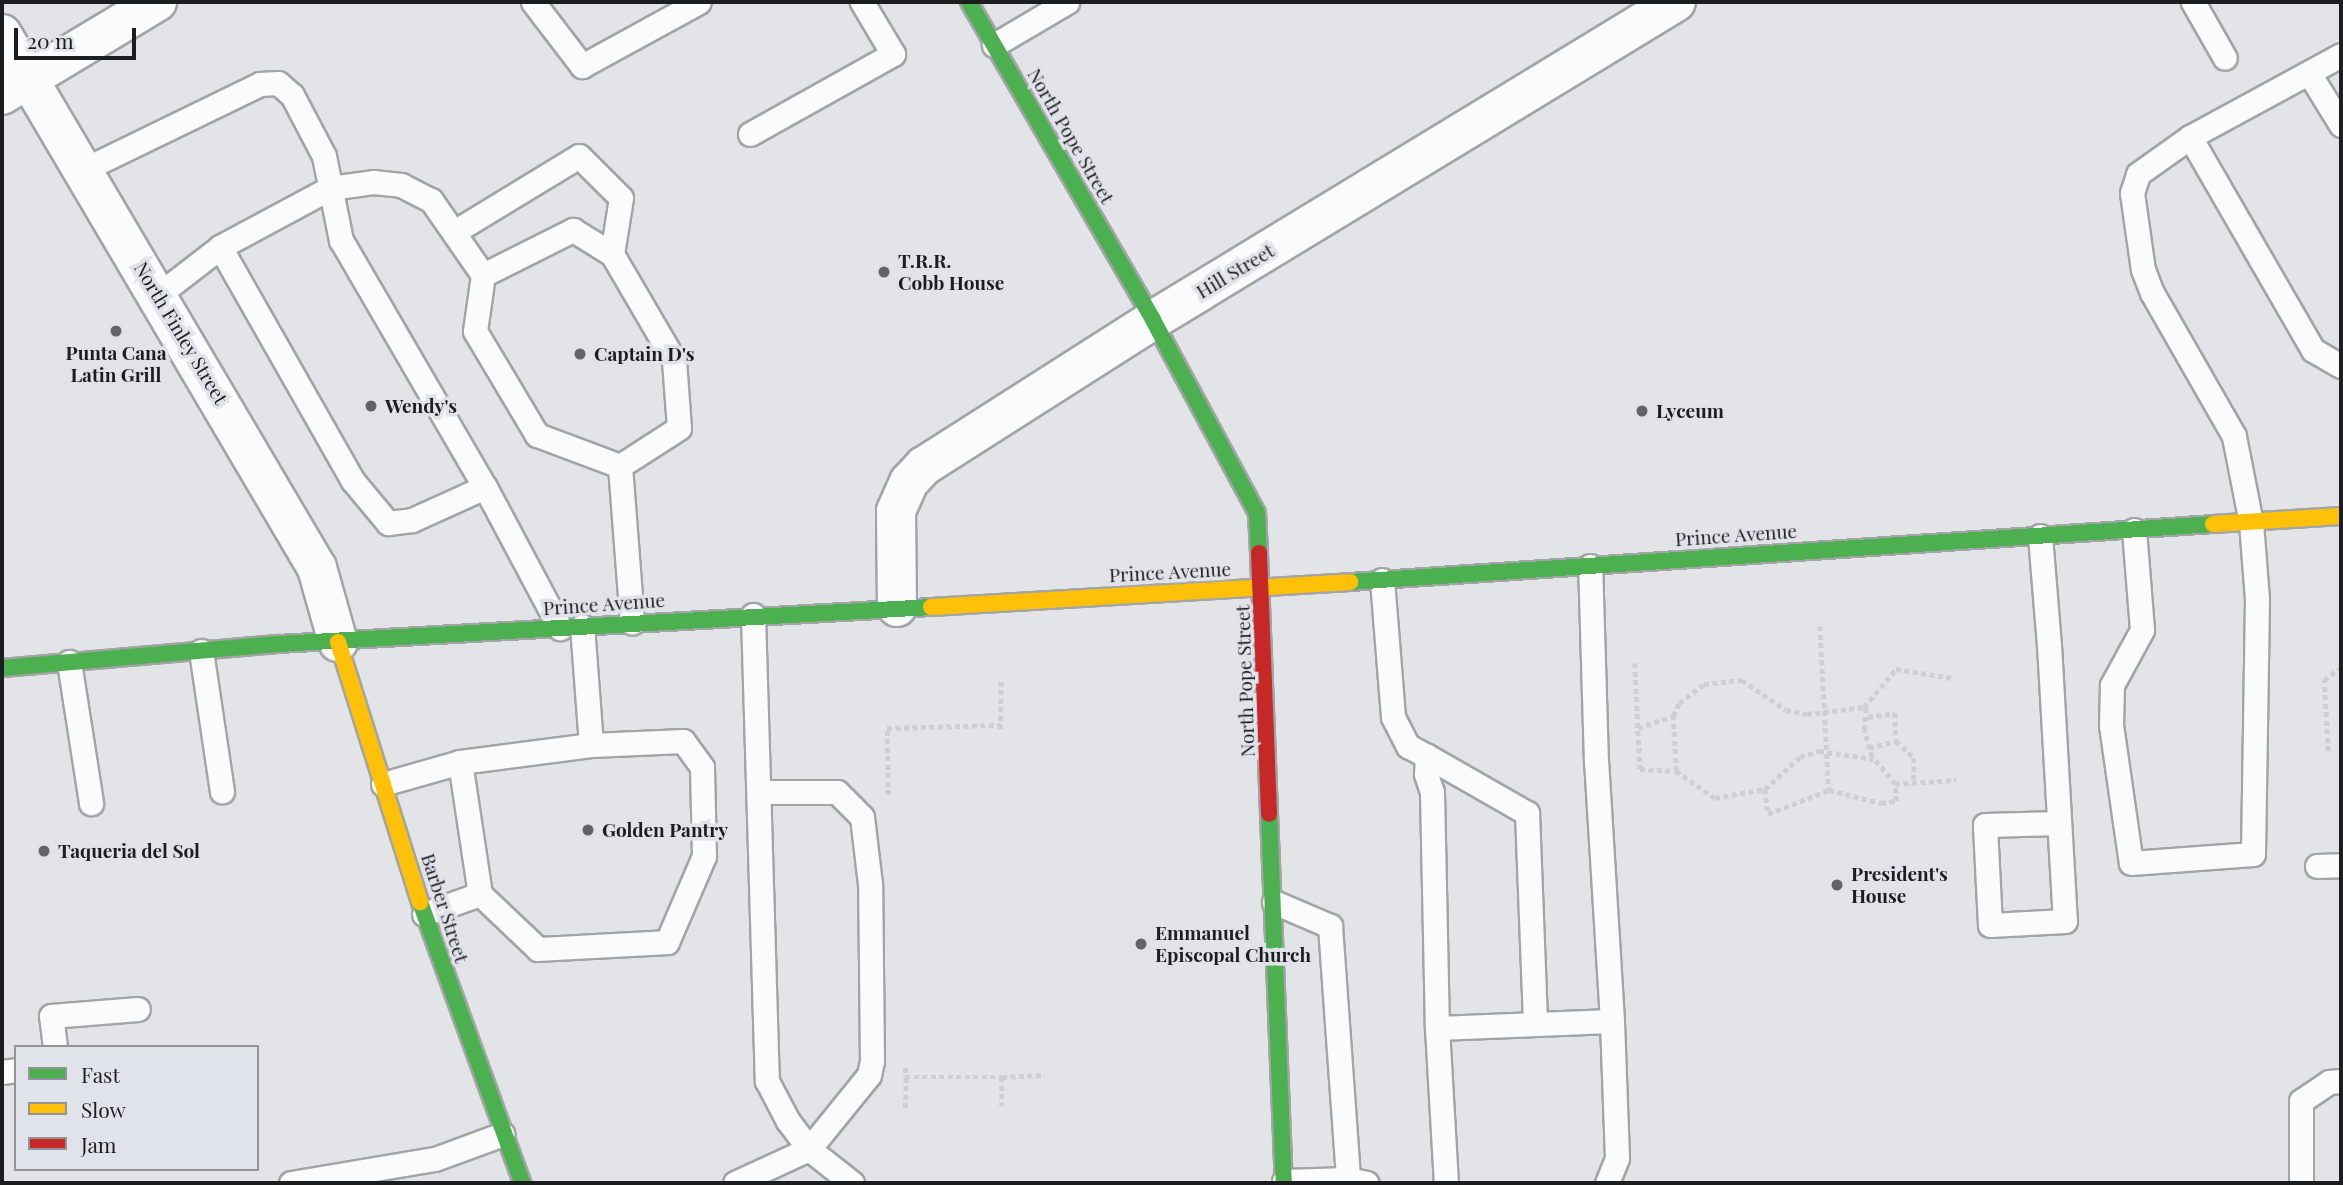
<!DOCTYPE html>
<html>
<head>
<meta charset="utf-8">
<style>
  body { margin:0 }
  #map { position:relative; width:2343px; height:1185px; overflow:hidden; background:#e2e4e7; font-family:"Playfair Display",serif }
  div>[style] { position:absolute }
  .path>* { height:4.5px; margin-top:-2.25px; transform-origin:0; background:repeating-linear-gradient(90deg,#cecfd0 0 5px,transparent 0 8.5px) }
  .roads { filter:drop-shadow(2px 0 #a2a4a6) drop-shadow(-2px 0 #a2a4a6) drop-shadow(0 2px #a2a4a6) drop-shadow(0 -2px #a2a4a6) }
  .lane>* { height:23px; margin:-11.5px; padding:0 11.5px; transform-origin:11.5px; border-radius:11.5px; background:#fbfbfb }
  .street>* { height:38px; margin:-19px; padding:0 19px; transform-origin:19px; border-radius:19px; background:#fbfbfb }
  .fast>* { height:16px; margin:-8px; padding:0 8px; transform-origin:8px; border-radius:8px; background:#4caf50 }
  .slow>* { height:16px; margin:-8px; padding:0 8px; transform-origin:8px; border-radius:8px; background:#ffc107 }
  .jam>* { height:16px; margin:-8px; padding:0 8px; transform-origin:8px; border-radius:8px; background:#c62828 }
  .dots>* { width:19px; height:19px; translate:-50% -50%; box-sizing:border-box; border:4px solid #e0e3e9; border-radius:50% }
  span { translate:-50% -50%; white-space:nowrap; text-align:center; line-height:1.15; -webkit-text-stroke:7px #e0e3e9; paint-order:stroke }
  .street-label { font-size:19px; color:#1c1d1f }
  .poi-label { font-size:19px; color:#1c1d1f; font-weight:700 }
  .left { translate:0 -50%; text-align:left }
  .frame { position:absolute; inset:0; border:4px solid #1c1d1f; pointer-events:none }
  .legend { position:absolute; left:14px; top:1045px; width:245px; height:126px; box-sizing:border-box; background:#e0e3e9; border:2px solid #929498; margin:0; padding:9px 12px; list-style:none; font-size:21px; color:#1c1d1f }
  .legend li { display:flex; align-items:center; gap:14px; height:35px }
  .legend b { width:35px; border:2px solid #929498 }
  .scale { position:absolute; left:14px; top:28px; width:122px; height:32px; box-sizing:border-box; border:4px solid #1c1d1f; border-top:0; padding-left:9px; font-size:21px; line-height:24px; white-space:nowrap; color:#1c1d1f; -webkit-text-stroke:5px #e0e3e9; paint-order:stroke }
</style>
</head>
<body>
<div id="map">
  <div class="path">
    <i style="left:1820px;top:626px;width:164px;rotate:86.9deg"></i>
    <i style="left:1635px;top:663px;width:106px;rotate:87.3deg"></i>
    <i style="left:1640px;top:769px;width:36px;rotate:3deg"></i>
    <i style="left:1676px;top:771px;width:47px;rotate:34.7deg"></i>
    <i style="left:1715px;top:798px;width:51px;rotate:-10.2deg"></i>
    <i style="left:1765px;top:789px;width:47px;rotate:-42.4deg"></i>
    <i style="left:1800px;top:757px;width:20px;rotate:-18deg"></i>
    <i style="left:1819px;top:751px;width:55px;rotate:8.4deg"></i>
    <i style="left:1868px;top:717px;width:27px;rotate:-8deg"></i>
    <i style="left:1895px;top:713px;width:28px;rotate:88deg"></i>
    <i style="left:1896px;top:741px;width:25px;rotate:43deg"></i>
    <i style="left:1914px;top:758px;width:27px;rotate:90deg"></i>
    <i style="left:1638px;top:728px;width:37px;rotate:-19deg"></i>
    <i style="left:1000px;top:729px;width:49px;rotate:-88.8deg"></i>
    <i style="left:1869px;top:748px;width:28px;rotate:-15deg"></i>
    <i style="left:2328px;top:751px;width:71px;rotate:-93.2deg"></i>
    <i style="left:2324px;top:680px;width:21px;rotate:-37deg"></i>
    <i style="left:1676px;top:771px;width:55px;rotate:-93.1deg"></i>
    <i style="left:1673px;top:716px;width:14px;rotate:-65deg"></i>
    <i style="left:1679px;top:703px;width:31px;rotate:-37deg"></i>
    <i style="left:1704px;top:684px;width:38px;rotate:-6deg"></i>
    <i style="left:1742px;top:680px;width:53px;rotate:34.3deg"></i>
    <i style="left:1786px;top:710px;width:21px;rotate:11deg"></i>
    <i style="left:1807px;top:714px;width:57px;rotate:-7deg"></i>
    <i style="left:1864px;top:707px;width:50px;rotate:-49.9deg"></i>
    <i style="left:1896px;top:669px;width:57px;rotate:9.1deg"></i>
    <i style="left:1895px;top:784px;width:61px;rotate:-3.8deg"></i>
    <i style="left:1765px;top:789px;width:25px;rotate:83deg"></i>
    <i style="left:1768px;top:814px;width:66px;rotate:-21.5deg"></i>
    <i style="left:1829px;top:790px;width:54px;rotate:14deg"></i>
    <i style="left:1881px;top:803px;width:15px;rotate:-8deg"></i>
    <i style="left:1896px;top:801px;width:17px;rotate:-93deg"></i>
    <i style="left:1895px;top:784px;width:35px;rotate:-130deg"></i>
    <i style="left:1872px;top:757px;width:28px;rotate:-107deg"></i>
    <i style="left:1864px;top:730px;width:24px;rotate:-85deg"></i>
    <i style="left:888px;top:795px;width:67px;rotate:-90.9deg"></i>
    <i style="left:887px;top:728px;width:113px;rotate:-1.5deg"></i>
    <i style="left:906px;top:1068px;width:9px;rotate:96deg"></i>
    <i style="left:905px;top:1077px;width:97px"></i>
    <i style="left:1002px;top:1077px;width:29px;rotate:90deg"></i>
    <i style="left:1002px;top:1077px;width:43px;rotate:-2.7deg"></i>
    <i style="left:905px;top:1108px;width:32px;rotate:-88deg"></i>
  </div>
  <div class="roads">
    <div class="lane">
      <i style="left:533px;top:2px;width:81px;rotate:52.6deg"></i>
      <i style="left:582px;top:66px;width:133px;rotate:-28.7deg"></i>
      <i style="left:2193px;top:2px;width:64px;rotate:60.3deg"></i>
      <i style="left:994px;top:45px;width:85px;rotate:-30.5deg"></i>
      <i style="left:2309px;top:73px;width:61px;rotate:58.4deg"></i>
      <i style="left:750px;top:134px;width:164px;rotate:-29.2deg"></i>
      <i style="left:893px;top:54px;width:61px;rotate:-120.8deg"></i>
      <i style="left:2190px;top:137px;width:172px;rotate:-28.5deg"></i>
      <i style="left:83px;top:170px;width:197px;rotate:-25.9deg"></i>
      <i style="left:260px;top:84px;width:18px;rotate:-3deg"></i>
      <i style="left:278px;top:83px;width:18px;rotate:41deg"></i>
      <i style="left:292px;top:95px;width:69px;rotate:62.3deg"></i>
      <i style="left:324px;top:156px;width:86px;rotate:78.6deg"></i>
      <i style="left:341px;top:240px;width:286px;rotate:59.8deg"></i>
      <i style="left:485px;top:487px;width:160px;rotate:62deg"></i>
      <i style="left:573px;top:230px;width:46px;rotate:31.6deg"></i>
      <i style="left:612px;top:254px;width:123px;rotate:59.7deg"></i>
      <i style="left:674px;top:360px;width:68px;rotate:85.8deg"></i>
      <i style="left:679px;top:428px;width:70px;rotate:147.2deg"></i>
      <i style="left:620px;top:466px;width:89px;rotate:-159.5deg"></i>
      <i style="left:537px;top:435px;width:121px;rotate:-120.8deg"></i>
      <i style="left:475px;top:331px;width:57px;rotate:-81.9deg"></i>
      <i style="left:483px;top:275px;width:101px;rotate:-26.6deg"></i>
      <i style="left:454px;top:232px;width:146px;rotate:-31.3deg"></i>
      <i style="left:579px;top:156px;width:59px;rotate:45deg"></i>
      <i style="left:621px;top:198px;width:57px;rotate:99.1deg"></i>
      <i style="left:220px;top:247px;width:269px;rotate:60.4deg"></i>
      <i style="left:353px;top:481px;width:55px;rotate:50.2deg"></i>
      <i style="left:388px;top:523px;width:24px;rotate:-7deg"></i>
      <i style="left:412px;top:520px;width:80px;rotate:-24.3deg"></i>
      <i style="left:158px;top:295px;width:78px;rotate:-37.7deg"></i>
      <i style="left:220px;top:247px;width:125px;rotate:-28.2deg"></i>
      <i style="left:330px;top:188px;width:43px;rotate:-7.9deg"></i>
      <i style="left:373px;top:182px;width:28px;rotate:6deg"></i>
      <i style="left:401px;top:185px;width:34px;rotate:27deg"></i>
      <i style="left:431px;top:200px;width:91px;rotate:55.3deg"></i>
      <i style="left:620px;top:466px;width:157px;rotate:85.6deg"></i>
      <i style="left:2134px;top:530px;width:100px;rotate:85.4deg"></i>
      <i style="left:2142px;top:630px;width:63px;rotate:118.6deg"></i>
      <i style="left:2112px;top:685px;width:40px;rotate:91.4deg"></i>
      <i style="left:2111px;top:725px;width:139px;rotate:81.8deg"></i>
      <i style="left:2131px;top:863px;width:122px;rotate:-4.2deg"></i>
      <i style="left:2253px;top:854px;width:255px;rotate:-89.1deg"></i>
      <i style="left:2257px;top:599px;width:76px;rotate:-94.5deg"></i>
      <i style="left:2251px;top:523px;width:89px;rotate:-101.1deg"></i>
      <i style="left:2234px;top:436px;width:165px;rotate:-119.8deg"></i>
      <i style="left:2152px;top:293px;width:25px;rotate:-111deg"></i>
      <i style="left:2143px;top:270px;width:78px;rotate:-98.1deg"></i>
      <i style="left:2132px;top:193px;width:20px;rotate:-72deg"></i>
      <i style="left:2138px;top:174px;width:64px;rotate:-35.4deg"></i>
      <i style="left:2190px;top:137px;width:246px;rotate:60deg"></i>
      <i style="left:2313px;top:350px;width:32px;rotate:30deg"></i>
      <i style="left:2040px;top:536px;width:109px;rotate:85.3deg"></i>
      <i style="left:2049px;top:645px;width:276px;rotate:86.7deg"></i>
      <i style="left:2065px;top:921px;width:75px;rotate:176.9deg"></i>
      <i style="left:1990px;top:925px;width:100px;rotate:-92.9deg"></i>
      <i style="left:1985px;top:825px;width:74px;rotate:-1.5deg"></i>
      <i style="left:1382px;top:580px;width:137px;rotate:85.4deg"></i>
      <i style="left:1393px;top:717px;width:33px;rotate:63deg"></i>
      <i style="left:1408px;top:746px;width:21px;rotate:28deg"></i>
      <i style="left:1427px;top:756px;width:18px;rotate:93deg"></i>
      <i style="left:1426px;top:774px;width:19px;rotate:72deg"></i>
      <i style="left:1432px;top:792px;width:236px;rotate:88.8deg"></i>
      <i style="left:1437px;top:1028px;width:175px;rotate:-2.3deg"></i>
      <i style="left:1612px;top:1021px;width:258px;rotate:-93.5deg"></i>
      <i style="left:1596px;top:763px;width:197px;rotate:-91.7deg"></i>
      <i style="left:753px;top:615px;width:466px;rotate:88.3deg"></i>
      <i style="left:767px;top:1081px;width:45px;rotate:62.3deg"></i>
      <i style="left:788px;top:1121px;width:35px;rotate:53deg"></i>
      <i style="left:809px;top:1149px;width:55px;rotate:38.3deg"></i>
      <i style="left:201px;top:651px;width:142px;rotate:81.5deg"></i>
      <i style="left:69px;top:662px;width:143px;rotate:81.1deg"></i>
      <i style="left:1427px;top:756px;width:115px;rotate:29.7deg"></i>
      <i style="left:1527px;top:813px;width:211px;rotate:87.8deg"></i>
      <i style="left:460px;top:762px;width:134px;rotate:81.4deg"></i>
      <i style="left:383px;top:784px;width:80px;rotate:-15.9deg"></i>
      <i style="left:460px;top:762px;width:132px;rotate:-7.4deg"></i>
      <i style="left:2317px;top:866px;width:24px;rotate:-2deg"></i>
      <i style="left:1274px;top:902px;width:61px;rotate:23.2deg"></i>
      <i style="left:1330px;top:926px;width:254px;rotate:85.9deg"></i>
      <i style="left:424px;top:914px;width:59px;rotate:-19.7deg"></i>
      <i style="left:480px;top:894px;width:80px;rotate:43.5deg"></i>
      <i style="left:538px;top:949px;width:129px;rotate:-3.1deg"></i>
      <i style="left:667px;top:942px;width:94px;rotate:-66.7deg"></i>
      <i style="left:704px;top:856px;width:89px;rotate:-91.3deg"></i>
      <i style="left:702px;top:767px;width:32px;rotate:-126deg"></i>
      <i style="left:683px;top:741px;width:92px;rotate:177.5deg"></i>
      <i style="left:591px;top:745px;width:119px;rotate:-94.3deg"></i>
      <i style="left:1437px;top:1028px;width:155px;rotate:86.7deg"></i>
      <i style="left:55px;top:1047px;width:31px;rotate:-97deg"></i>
      <i style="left:51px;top:1016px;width:87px;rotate:-4.6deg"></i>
      <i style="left:2px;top:1072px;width:14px;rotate:-8deg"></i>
      <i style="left:1284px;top:1181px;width:64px;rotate:-1.8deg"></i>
      <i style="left:1348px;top:1179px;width:19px;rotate:12deg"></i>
      <i style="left:291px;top:1183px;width:146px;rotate:-9.5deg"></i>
      <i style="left:435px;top:1159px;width:72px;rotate:-20.2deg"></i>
      <i style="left:735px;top:1183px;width:81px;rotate:-24.7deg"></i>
      <i style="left:809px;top:1149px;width:95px;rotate:-51deg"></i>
      <i style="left:869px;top:1075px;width:14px;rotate:-78deg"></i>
      <i style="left:872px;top:1061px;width:177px;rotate:-90.6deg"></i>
      <i style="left:870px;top:884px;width:67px;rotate:-96.8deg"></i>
      <i style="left:862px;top:817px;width:35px;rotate:-135deg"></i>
      <i style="left:837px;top:792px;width:78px;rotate:180deg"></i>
      <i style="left:1607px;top:1183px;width:27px;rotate:-68deg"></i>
      <i style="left:1617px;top:1158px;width:137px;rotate:-92.1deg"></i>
      <i style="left:2301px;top:1183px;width:82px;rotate:-90deg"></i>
      <i style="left:2301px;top:1101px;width:34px;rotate:-34deg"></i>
      <i style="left:2329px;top:1082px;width:12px;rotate:-5deg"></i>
    </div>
    <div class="street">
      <i style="left:2px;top:34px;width:620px;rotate:59.46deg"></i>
      <i style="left:317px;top:568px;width:77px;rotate:74.2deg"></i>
      <i style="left:2px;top:95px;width:181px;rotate:-31deg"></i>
      <i style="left:897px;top:607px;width:96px;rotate:-90.6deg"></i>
      <i style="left:896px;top:511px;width:32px;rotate:-66deg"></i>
      <i style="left:909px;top:482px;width:22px;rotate:-47deg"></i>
      <i style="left:924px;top:466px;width:272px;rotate:-32.5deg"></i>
      <i style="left:1153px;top:320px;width:612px;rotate:-31.3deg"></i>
    </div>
    <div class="fast">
      <i style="left:969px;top:2px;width:367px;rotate:59.9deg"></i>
      <i style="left:1153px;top:320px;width:219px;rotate:61.7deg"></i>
      <i style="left:1257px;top:513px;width:40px;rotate:87.1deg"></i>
      <i style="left:1350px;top:582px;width:865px;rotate:-3.84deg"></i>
      <i style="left:2px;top:668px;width:277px;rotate:-5deg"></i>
      <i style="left:278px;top:644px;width:654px;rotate:-3.24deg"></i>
      <i style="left:1269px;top:814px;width:369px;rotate:87.7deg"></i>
      <i style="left:420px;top:902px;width:299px;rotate:70deg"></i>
    </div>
    <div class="slow">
      <i style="left:2213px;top:524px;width:128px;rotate:-3.6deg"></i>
      <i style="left:931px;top:607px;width:420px;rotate:-3.4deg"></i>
      <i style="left:338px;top:642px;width:273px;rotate:72.5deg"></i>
    </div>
    <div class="jam">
      <i style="left:1259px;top:553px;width:261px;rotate:87.8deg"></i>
    </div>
  </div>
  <div class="dots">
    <i style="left:884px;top:272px;background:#616365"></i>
    <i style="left:116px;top:331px;background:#616365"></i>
    <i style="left:580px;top:354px;background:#616365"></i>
    <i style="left:371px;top:406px;background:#616365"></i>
    <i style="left:1642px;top:411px;background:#616365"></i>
    <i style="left:588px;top:830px;background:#616365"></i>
    <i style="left:44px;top:851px;background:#616365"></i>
    <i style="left:1837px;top:885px;background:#616365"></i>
    <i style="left:1141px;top:944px;background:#616365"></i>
  </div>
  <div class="street-label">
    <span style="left:1071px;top:136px;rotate:60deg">North Pope Street</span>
    <span style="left:1235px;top:271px;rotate:-31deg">Hill Street</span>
    <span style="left:181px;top:333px;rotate:59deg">North Finley Street</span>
    <span style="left:1736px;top:535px;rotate:-4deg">Prince Avenue</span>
    <span style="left:1170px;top:572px;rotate:-3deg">Prince Avenue</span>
    <span style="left:604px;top:604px;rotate:-4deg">Prince Avenue</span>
    <span style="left:1245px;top:681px;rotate:-92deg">North Pope Street</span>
    <span style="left:445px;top:908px;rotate:72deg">Barber Street</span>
  </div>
  <div class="poi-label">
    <span class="left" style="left:898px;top:272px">T.R.R.<br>Cobb House</span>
    <span style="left:116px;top:364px">Punta Cana<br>Latin Grill</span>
    <span class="left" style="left:594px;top:354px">Captain D's</span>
    <span class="left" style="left:385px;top:406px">Wendy's</span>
    <span class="left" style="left:1656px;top:411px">Lyceum</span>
    <span class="left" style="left:602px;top:830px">Golden Pantry</span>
    <span class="left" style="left:58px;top:851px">Taqueria del Sol</span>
    <span class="left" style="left:1851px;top:885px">President's<br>House</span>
    <span class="left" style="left:1155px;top:944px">Emmanuel<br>Episcopal Church</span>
  </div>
  <div class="frame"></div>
  <ul class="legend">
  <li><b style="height:9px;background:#4caf50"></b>Fast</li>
  <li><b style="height:9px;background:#ffc107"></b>Slow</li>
  <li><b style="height:9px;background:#c62828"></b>Jam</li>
  </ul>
  <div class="scale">20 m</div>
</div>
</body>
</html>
